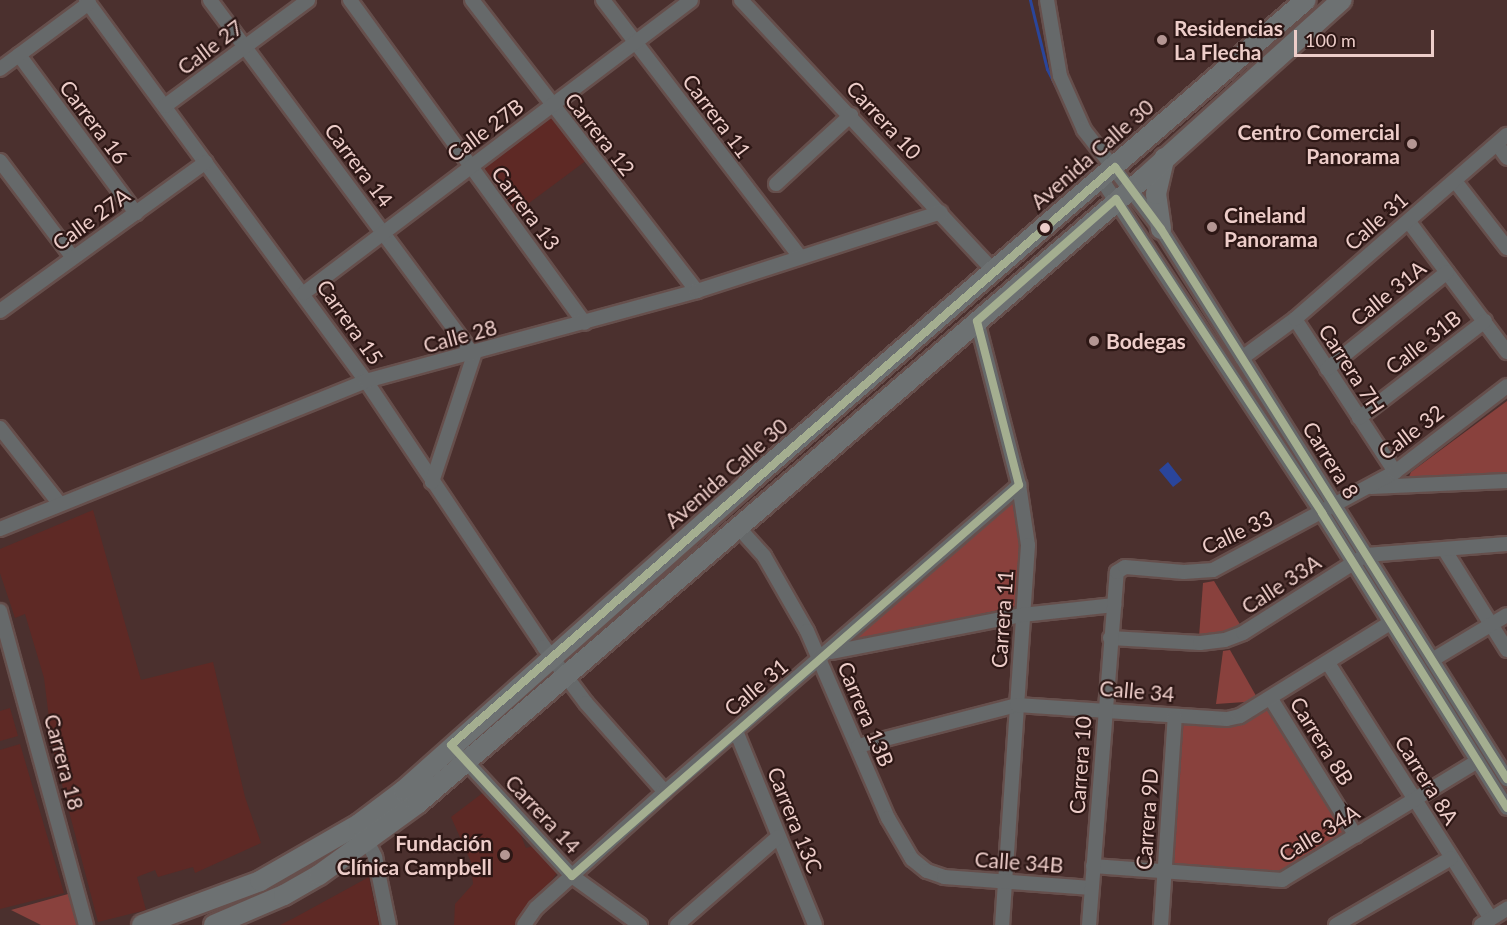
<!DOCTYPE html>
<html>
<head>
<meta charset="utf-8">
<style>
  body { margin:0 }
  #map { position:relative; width:1507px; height:925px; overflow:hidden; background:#4b302e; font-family:Lato,sans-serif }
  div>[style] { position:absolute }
  .built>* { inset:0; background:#5e2925 }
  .green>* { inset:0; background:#89413d }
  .water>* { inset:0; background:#2a459b }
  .stream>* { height:3px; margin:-1.5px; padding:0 1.5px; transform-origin:1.5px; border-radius:1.5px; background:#2a459b }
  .roads { filter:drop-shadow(2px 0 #664f4c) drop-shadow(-2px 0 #664f4c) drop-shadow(0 2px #664f4c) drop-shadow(0 -2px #664f4c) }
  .minor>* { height:14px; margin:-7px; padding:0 7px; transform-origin:7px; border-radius:7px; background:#66696a }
  .highway>* { height:20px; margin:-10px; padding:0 10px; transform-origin:10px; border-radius:10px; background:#6d7172 }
  .bus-1>* { height:8px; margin:-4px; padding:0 4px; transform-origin:4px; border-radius:4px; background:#a4ae90 }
  .dots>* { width:16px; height:16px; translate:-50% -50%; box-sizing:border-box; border:3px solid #2d1715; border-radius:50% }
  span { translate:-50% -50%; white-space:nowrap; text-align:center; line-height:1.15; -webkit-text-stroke:4.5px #2d1715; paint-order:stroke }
  .poi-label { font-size:21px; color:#edcdc9; font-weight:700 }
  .left { translate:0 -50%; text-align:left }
  .right { translate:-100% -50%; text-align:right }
  .street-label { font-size:21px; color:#edcdc9 }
  .scale { position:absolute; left:1294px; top:30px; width:140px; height:27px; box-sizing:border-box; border:3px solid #edcdc9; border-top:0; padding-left:8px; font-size:18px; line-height:21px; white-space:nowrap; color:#edcdc9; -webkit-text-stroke:4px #2d1715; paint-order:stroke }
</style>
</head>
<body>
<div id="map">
  <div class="built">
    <i style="clip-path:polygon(550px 112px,587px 160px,513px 215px,477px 168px)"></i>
    <i style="clip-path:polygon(93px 510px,141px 680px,213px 662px,245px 797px,261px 843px,195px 873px,193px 867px,158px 877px,155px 870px,137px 877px,146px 910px,98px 922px,53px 750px,44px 678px,25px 614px,15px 618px,0 573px,0 549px)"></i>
    <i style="clip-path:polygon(10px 708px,18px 736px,0 741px,0 711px)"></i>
    <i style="clip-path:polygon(20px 744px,64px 893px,0 909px,0 750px)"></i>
    <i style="clip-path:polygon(484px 792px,519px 831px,526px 848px,534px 846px,558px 872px,516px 925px,454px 925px,455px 904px,473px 884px,471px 862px,451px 817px)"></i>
    <i style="clip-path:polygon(369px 877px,379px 925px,280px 925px,294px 918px)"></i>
  </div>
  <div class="green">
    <i style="clip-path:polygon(1507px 401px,1507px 474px,1408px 479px,1411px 472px)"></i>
    <i style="clip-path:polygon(1011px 495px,1023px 553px,1017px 606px,850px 643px)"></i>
    <i style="clip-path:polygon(1214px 581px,1241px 626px,1225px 635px,1199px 637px,1203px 583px)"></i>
    <i style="clip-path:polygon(1230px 650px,1259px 701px,1216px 704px,1223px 651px)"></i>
    <i style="clip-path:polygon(1269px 707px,1347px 833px,1283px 873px,1171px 866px,1180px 713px,1256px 714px)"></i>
    <i style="clip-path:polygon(68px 894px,78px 925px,41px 925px,11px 910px)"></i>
  </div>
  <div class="water">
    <i style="clip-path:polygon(1168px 462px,1182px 480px,1173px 487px,1159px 470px)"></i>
  </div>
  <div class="stream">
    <i style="left:1030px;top:0;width:71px;rotate:76.2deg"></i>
    <i style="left:1047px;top:69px;width:53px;rotate:62.9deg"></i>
    <i style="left:1240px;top:370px;width:44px;rotate:58.8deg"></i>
  </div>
  <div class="roads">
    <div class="minor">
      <i style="left:86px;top:0;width:473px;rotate:53.7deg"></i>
      <i style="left:366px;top:381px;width:320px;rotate:56.2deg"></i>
      <i style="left:544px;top:647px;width:70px;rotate:53.1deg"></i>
      <i style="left:586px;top:703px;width:119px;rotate:48.4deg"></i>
      <i style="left:210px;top:0;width:442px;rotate:53.4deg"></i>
      <i style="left:474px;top:355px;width:134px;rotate:108.3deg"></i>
      <i style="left:350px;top:0;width:399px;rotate:54deg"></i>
      <i style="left:472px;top:0;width:368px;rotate:52.3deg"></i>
      <i style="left:603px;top:0;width:322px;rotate:52.5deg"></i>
      <i style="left:741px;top:0;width:371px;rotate:47deg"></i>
      <i style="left:1047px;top:0;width:77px;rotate:80.3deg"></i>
      <i style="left:1060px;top:76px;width:59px;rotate:66deg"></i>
      <i style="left:1084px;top:130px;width:125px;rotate:52.1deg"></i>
      <i style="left:1161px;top:229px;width:650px;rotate:57.83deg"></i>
      <i style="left:19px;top:55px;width:197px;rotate:53.5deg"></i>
      <i style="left:0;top:69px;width:111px;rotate:-36.6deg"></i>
      <i style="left:165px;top:106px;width:178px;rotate:-36.5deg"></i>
      <i style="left:1497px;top:144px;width:17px;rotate:54deg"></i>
      <i style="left:0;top:161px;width:121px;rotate:53deg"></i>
      <i style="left:1100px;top:177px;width:403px;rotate:56.5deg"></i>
      <i style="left:1322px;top:513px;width:348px;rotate:57.9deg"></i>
      <i style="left:1455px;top:181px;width:85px;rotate:52.2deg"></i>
      <i style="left:776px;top:184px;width:102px;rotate:-42.6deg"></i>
      <i style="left:1409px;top:222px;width:163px;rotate:53deg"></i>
      <i style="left:304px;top:293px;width:485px;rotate:-37.1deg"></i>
      <i style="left:0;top:311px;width:254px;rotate:-35.9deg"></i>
      <i style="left:1295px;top:319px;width:183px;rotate:56.8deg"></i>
      <i style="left:977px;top:321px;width:169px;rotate:75.6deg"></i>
      <i style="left:1019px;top:485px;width:61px;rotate:81.5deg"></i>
      <i style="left:1028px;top:545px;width:381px;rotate:93.9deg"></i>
      <i style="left:1242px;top:358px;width:66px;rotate:-36.3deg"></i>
      <i style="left:1295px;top:319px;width:281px;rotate:-41deg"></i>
      <i style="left:1327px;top:369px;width:154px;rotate:-38.9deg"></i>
      <i style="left:1359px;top:418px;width:159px;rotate:-37.6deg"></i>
      <i style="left:0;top:428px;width:95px;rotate:51.8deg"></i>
      <i style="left:1371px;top:487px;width:136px;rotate:-2.5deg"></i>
      <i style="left:738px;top:527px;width:39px;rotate:48deg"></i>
      <i style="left:764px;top:556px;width:86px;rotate:60.2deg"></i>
      <i style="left:807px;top:631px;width:204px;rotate:66.6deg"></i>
      <i style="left:888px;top:818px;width:48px;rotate:59.7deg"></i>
      <i style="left:912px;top:859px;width:19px;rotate:39deg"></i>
      <i style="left:927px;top:871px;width:18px;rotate:19deg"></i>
      <i style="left:944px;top:877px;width:148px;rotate:4.3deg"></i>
      <i style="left:0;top:529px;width:395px;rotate:-22deg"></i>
      <i style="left:366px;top:381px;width:343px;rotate:-15.2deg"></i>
      <i style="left:697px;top:291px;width:256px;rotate:-17.9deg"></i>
      <i style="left:1444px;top:549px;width:119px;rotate:58deg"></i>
      <i style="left:0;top:611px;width:326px;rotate:74.7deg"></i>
      <i style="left:1110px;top:638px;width:90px;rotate:3.2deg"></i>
      <i style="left:1200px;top:643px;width:25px;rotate:-7deg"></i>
      <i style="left:1225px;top:640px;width:19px;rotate:-21deg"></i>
      <i style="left:1243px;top:633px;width:146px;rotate:-32.4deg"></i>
      <i style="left:1366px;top:555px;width:141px;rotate:-4.5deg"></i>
      <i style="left:832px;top:652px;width:194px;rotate:-11deg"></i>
      <i style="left:1022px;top:615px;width:93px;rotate:-6.2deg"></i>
      <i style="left:1432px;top:660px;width:87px;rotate:-31deg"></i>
      <i style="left:1328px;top:663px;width:303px;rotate:57.5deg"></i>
      <i style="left:1271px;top:699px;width:161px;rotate:58.2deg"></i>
      <i style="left:736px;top:731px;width:209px;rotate:67.8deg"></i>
      <i style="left:858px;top:746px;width:164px;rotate:-14.5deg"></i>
      <i style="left:1017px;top:705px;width:210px;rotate:3.8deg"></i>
      <i style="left:1227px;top:719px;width:13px;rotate:-13deg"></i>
      <i style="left:1240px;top:716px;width:176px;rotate:-31.8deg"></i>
      <i style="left:461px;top:756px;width:163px;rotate:47.2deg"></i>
      <i style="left:572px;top:876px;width:84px;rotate:35.8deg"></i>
      <i style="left:368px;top:843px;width:16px;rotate:63deg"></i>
      <i style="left:375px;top:857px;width:69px;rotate:78.4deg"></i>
      <i style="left:1093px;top:866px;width:190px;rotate:4.2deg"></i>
      <i style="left:1282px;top:880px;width:229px;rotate:-31.3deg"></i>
      <i style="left:524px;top:925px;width:21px;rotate:-55deg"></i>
      <i style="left:536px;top:908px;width:173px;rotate:-42deg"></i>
      <i style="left:665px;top:792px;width:469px;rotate:-40.9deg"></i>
      <i style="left:677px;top:925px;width:134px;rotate:-41.1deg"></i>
      <i style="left:1089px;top:925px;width:354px;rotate:-85.5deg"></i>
      <i style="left:1117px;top:572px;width:9px;rotate:-32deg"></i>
      <i style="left:1125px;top:567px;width:59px;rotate:4.8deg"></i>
      <i style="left:1184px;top:572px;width:29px;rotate:-4deg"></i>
      <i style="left:1213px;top:570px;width:207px;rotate:-28.3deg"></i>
      <i style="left:1395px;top:472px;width:141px;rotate:-37.5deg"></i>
      <i style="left:1161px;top:925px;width:209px;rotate:-86.2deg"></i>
      <i style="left:1336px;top:925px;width:133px;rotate:-30.2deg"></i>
      <i style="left:1481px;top:925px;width:31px;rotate:-32deg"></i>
    </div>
    <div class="highway">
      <i style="left:1161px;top:229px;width:35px;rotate:-98deg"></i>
      <i style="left:1156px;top:194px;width:37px;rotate:-77deg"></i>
      <i style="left:142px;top:925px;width:126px;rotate:-20.4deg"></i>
      <i style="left:260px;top:881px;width:114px;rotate:-29.9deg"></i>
      <i style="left:359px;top:824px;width:56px;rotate:-37.1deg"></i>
      <i style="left:404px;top:790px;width:460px;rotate:-41.7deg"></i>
      <i style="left:747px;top:484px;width:739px;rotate:-40.89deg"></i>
      <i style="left:214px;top:925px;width:76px;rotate:-23.2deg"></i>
      <i style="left:284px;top:895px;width:40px;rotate:-29.7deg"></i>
      <i style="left:319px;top:875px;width:121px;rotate:-35.9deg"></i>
      <i style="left:417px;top:804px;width:959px;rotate:-40.73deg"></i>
      <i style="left:1144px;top:178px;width:266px;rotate:-42deg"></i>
    </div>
  </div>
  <div class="bus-1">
    <i style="left:1507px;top:779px;width:650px;rotate:-122.17deg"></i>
    <i style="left:1161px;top:229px;width:77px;rotate:-126.6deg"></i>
    <i style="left:1115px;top:167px;width:880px;rotate:138.96deg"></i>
    <i style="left:451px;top:745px;width:178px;rotate:47.3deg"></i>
    <i style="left:572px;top:876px;width:594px;rotate:-41.18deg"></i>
    <i style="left:1019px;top:485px;width:169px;rotate:-104.4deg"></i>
    <i style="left:977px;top:321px;width:185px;rotate:-41.3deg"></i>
    <i style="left:1116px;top:199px;width:376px;rotate:56.7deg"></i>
    <i style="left:1322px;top:513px;width:348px;rotate:57.9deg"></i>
  </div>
  <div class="dots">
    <i style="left:1162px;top:40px;background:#b49693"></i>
    <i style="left:1412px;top:144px;background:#b49693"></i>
    <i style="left:1212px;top:227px;background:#b49693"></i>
    <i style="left:1045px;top:228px;background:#edcdc9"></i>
    <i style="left:1094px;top:341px;background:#b49693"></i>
    <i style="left:505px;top:855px;background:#b49693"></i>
  </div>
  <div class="poi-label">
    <span class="left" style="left:1174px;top:40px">Residencias<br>La Flecha</span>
    <span class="right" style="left:1400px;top:144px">Centro Comercial<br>Panorama</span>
    <span class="left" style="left:1224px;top:227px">Cineland<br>Panorama</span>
    <span class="left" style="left:1106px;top:341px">Bodegas</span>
    <span class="right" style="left:492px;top:855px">Fundación<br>Clínica Campbell</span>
  </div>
  <div class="street-label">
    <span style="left:210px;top:47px;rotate:-37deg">Calle 27</span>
    <span style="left:717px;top:116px;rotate:53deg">Carrera 11</span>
    <span style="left:884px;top:120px;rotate:47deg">Carrera 10</span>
    <span style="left:94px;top:122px;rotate:53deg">Carrera 16</span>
    <span style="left:485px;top:130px;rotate:-37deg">Calle 27B</span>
    <span style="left:600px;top:134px;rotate:52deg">Carrera 12</span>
    <span style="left:1092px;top:154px;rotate:-41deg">Avenida Calle 30</span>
    <span style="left:359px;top:165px;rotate:53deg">Carrera 14</span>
    <span style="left:526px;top:208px;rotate:53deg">Carrera 13</span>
    <span style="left:91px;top:219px;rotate:-36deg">Calle 27A</span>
    <span style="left:1376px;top:221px;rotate:-41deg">Calle 31</span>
    <span style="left:1388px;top:293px;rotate:-39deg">Calle 31A</span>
    <span style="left:350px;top:322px;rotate:55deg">Carrera 15</span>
    <span style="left:460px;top:336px;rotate:-15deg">Calle 28</span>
    <span style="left:1423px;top:342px;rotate:-38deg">Calle 31B</span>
    <span style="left:1352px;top:369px;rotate:57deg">Carrera 7H</span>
    <span style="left:1411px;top:432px;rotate:-37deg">Calle 32</span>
    <span style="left:1331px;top:460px;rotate:58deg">Carrera 8</span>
    <span style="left:726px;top:473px;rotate:-41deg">Avenida Calle 30</span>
    <span style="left:1237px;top:532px;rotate:-25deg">Calle 33</span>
    <span style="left:1281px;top:584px;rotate:-33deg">Calle 33A</span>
    <span style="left:1002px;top:619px;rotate:-86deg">Carrera 11</span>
    <span style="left:756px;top:687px;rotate:-40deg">Calle 31</span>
    <span style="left:1137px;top:691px;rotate:5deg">Calle 34</span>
    <span style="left:866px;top:714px;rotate:67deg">Carrera 13B</span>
    <span style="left:1322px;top:741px;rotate:58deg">Carrera 8B</span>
    <span style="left:64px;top:762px;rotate:75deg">Carrera 18</span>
    <span style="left:1080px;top:765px;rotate:-86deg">Carrera 10</span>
    <span style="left:1427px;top:780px;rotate:58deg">Carrera 8A</span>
    <span style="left:543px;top:814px;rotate:47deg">Carrera 14</span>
    <span style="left:1147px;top:819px;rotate:-86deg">Carrera 9D</span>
    <span style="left:795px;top:820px;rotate:68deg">Carrera 13C</span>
    <span style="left:1319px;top:833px;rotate:-31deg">Calle 34A</span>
    <span style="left:1019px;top:862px;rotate:4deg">Calle 34B</span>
  </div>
  <div class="scale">100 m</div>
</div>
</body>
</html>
